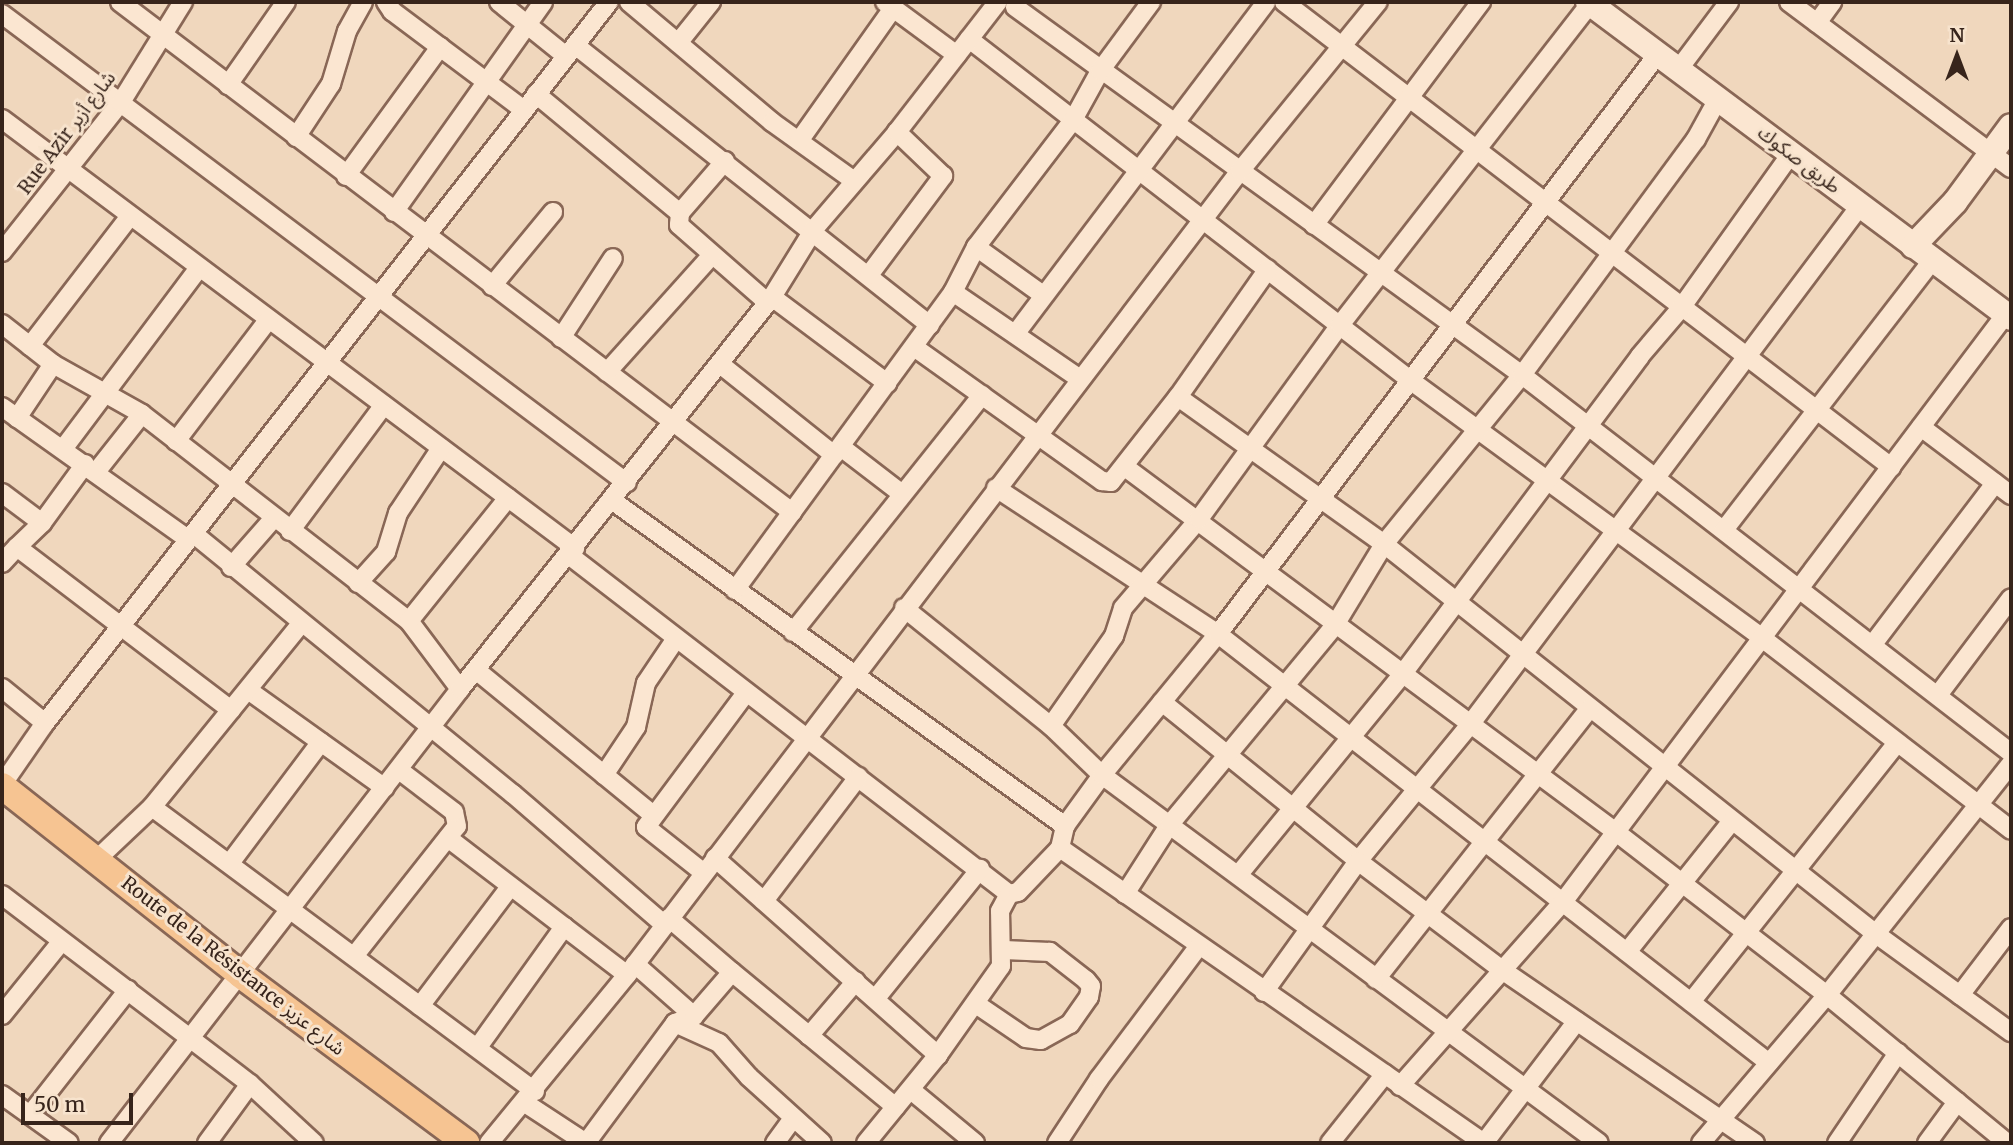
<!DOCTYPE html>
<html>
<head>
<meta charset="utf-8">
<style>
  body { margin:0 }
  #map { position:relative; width:2013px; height:1145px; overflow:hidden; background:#f0d7bd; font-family:Merriweather,"Noto Sans Arabic",serif }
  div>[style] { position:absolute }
  .roads { filter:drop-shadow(2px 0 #896756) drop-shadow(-2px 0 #896756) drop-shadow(0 2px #896756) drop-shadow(0 -2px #896756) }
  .street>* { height:18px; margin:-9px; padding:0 9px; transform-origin:9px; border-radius:9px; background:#fbe6d1 }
  .secondary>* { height:24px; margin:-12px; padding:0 12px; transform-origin:12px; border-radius:12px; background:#fbe6d1 }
  .primary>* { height:26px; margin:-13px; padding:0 13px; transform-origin:13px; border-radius:13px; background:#f6c492 }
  span { translate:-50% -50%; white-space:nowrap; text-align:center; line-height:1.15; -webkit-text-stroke:6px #f7e3cd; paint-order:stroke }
  .street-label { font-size:19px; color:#37241b }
  .frame { position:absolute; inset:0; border:4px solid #37241b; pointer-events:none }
  .north { position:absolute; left:1922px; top:21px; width:70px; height:70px; -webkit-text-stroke:5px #f7e3cd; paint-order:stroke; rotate:0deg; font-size:19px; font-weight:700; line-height:28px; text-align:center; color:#37241b }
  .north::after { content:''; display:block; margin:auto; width:24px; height:32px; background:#37241b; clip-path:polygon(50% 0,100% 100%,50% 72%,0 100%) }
  .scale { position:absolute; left:21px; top:1093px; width:112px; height:32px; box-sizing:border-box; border:4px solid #37241b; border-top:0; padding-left:9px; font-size:21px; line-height:24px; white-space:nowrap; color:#37241b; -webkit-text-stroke:5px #f7e3cd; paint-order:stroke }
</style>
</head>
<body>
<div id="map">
  <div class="roads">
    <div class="street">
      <i style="left:120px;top:2px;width:844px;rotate:37.2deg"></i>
      <i style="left:386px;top:2px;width:11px;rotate:56deg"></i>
      <i style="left:392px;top:11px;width:165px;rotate:36.9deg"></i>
      <i style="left:499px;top:2px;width:86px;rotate:38.9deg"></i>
      <i style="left:629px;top:2px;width:187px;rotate:40deg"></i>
      <i style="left:772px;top:122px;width:100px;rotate:35.6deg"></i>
      <i style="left:885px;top:2px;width:89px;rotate:36.4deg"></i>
      <i style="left:1284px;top:2px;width:765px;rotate:37.45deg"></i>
      <i style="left:1789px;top:2px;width:277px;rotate:36.8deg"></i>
      <i style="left:1015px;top:7px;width:626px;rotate:35.97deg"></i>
      <i style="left:1522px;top:375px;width:618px;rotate:37.7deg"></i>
      <i style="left:2px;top:14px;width:781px;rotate:36.88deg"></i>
      <i style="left:1817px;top:23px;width:26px;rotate:-54deg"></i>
      <i style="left:969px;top:39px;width:557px;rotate:37.71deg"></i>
      <i style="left:1410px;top:380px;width:436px;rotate:36.2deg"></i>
      <i style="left:1762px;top:638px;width:314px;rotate:37.6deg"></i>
      <i style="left:678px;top:43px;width:53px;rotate:-51.2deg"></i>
      <i style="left:575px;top:45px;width:452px;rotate:38.3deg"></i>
      <i style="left:1678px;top:70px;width:85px;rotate:-53.1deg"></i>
      <i style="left:228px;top:85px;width:101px;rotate:-55.1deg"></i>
      <i style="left:536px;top:94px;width:187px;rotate:39.6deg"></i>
      <i style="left:2px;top:119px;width:716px;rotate:36.82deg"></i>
      <i style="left:296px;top:137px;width:64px;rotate:-56.6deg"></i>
      <i style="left:331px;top:84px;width:55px;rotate:-73.2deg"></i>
      <i style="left:347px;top:31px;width:33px;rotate:-61deg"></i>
      <i style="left:799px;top:141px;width:163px;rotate:-54.7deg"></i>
      <i style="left:725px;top:161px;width:69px;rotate:130.9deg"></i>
      <i style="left:680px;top:213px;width:12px;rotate:95deg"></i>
      <i style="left:679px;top:225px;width:118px;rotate:41.2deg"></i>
      <i style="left:346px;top:176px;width:160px;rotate:-53.9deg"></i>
      <i style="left:394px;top:212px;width:257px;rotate:-54.6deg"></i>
      <i style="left:1314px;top:225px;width:279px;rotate:-53.2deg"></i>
      <i style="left:976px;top:247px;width:82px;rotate:35.6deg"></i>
      <i style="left:2px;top:252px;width:191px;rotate:-51.6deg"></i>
      <i style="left:121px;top:102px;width:118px;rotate:-58.2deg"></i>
      <i style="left:869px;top:275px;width:124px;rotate:-53.2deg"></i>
      <i style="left:943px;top:176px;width:64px;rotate:-136.3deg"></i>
      <i style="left:492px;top:286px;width:96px;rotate:-50.5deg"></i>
      <i style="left:953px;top:292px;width:154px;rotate:34.4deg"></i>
      <i style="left:772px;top:297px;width:144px;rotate:36.8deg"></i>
      <i style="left:2px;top:324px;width:65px;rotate:38.1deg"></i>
      <i style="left:53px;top:364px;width:102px;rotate:29.3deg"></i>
      <i style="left:142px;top:414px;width:338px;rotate:37.8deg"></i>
      <i style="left:409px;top:621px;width:85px;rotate:53.1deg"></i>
      <i style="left:1016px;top:333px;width:415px;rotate:-52.9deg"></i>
      <i style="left:561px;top:338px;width:95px;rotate:-57deg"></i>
      <i style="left:30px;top:346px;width:164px;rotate:-52.4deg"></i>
      <i style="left:914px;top:347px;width:231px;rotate:35.5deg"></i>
      <i style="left:1102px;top:481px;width:9px;rotate:6deg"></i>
      <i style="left:1111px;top:482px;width:108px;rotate:-51.8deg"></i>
      <i style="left:1178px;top:397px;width:156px;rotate:-54.9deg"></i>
      <i style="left:720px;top:364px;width:146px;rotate:38.6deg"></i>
      <i style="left:607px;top:372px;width:157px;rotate:-48.1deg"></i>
      <i style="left:1178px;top:397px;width:253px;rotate:35.5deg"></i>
      <i style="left:1384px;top:544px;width:628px;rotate:38.4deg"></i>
      <i style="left:1876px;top:934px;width:167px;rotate:36deg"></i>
      <i style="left:2px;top:407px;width:229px;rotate:35.4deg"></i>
      <i style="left:17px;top:418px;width:65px;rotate:-56.3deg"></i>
      <i style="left:1921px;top:427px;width:113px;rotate:37.1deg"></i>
      <i style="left:176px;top:441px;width:153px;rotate:-52.7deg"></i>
      <i style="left:841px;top:447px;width:77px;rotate:37.6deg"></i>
      <i style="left:63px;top:449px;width:226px;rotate:-53.1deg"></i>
      <i style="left:1125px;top:467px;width:612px;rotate:36.63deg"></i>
      <i style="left:1616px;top:832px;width:267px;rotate:37.7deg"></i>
      <i style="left:1827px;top:995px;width:233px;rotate:39.4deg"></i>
      <i style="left:96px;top:472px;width:74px;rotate:-51.6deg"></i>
      <i style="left:996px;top:488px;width:266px;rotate:33.3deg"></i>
      <i style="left:1218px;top:634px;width:698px;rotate:37.9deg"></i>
      <i style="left:2px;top:493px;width:50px;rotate:36.9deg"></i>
      <i style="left:42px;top:523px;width:35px;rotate:136deg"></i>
      <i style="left:17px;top:547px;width:269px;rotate:37.3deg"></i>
      <i style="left:613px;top:501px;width:557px;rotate:35.72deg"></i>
      <i style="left:42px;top:523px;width:73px;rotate:-53.9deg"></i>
      <i style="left:1724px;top:530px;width:341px;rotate:-52.3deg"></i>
      <i style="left:290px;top:531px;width:157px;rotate:-53.3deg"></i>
      <i style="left:194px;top:534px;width:412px;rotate:39.2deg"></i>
      <i style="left:513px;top:794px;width:201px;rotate:40.8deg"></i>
      <i style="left:569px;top:555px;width:555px;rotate:37.61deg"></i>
      <i style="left:2px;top:563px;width:22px;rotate:-47deg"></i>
      <i style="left:231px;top:567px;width:64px;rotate:-48.8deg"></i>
      <i style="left:358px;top:583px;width:42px;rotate:-47.9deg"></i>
      <i style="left:386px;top:552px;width:41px;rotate:-72.9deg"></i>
      <i style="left:398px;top:513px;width:78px;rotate:-56.5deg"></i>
      <i style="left:735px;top:590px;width:369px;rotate:-53.8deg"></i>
      <i style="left:953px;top:292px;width:51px;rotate:-62.9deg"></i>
      <i style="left:976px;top:247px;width:160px;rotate:-52.6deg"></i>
      <i style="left:1073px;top:120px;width:56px;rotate:-61.1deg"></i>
      <i style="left:1100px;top:71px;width:86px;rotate:-53.5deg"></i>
      <i style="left:904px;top:608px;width:189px;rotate:38.8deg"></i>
      <i style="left:1051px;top:726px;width:71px;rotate:43.9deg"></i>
      <i style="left:1102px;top:775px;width:618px;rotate:36.52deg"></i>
      <i style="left:409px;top:621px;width:158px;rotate:-51.2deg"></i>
      <i style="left:793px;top:632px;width:303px;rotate:-51.4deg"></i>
      <i style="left:1873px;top:644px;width:202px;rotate:-52.8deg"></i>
      <i style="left:476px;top:670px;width:229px;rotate:39.3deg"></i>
      <i style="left:2px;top:688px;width:55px;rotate:39.1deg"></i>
      <i style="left:248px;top:690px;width:168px;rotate:35.6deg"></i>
      <i style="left:1938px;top:695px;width:121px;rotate:-53deg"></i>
      <i style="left:1162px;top:702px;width:252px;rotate:39deg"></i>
      <i style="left:1358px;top:861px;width:175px;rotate:-50.6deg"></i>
      <i style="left:1469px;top:726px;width:651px;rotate:-53.06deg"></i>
      <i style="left:1051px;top:726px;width:110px;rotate:-55deg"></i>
      <i style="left:1114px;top:636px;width:29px;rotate:-72deg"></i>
      <i style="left:1123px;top:608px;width:117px;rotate:-49.5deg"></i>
      <i style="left:1199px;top:519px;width:240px;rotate:-54deg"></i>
      <i style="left:1340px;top:325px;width:407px;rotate:-52.1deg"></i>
      <i style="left:604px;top:775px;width:58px;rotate:-56.3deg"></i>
      <i style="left:636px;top:727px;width:45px;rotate:-77.2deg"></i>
      <i style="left:646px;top:683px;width:52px;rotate:-56deg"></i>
      <i style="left:2px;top:785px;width:75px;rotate:-55.3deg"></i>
      <i style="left:45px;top:723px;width:915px;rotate:-51.97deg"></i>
      <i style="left:152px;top:807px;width:477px;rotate:36.6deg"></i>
      <i style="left:448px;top:838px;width:225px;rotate:37.4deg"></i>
      <i style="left:1060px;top:848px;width:517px;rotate:34.83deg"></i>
      <i style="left:1484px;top:1143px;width:153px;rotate:-52.7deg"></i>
      <i style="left:715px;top:858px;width:298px;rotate:41.5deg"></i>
      <i style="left:96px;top:860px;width:77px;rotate:-43.4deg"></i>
      <i style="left:152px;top:807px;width:235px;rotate:-50.9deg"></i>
      <i style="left:230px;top:863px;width:151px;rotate:-53.1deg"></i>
      <i style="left:704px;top:873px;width:74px;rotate:-141.6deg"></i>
      <i style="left:646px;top:827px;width:167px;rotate:-53.3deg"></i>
      <i style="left:1239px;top:874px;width:256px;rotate:-50.7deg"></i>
      <i style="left:1401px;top:676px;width:399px;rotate:-53.2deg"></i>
      <i style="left:1640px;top:356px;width:63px;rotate:-49.5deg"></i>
      <i style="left:1681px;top:308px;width:189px;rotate:-54.5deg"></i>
      <i style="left:1125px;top:894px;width:83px;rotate:-57.3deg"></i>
      <i style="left:1170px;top:824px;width:259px;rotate:-50.3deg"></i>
      <i style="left:1335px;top:625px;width:95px;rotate:-58.8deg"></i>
      <i style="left:1384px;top:544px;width:218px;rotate:-50.8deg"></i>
      <i style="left:1522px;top:375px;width:293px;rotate:-53.6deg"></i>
      <i style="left:1696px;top:139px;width:46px;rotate:-61.2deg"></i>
      <i style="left:2px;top:895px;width:312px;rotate:37.3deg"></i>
      <i style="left:250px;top:1084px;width:87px;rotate:42.7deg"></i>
      <i style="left:764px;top:901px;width:156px;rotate:-52.8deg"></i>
      <i style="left:1627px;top:952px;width:168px;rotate:-51.3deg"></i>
      <i style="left:355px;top:955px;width:164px;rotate:-51.7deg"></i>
      <i style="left:457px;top:826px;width:14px;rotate:-102deg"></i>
      <i style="left:454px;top:812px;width:69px;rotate:-142.6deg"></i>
      <i style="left:635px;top:964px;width:79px;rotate:41.4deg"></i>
      <i style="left:732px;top:972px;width:212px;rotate:39.5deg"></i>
      <i style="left:1376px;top:979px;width:345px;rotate:-51.7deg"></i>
      <i style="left:1264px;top:992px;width:161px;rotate:-54.3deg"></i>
      <i style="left:1358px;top:861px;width:184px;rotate:37.1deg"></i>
      <i style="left:1505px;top:972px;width:303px;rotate:34.4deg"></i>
      <i style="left:1960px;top:995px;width:84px;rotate:-52.7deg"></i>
      <i style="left:876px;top:998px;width:166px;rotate:-51.1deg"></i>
      <i style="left:1691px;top:1002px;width:331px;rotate:-51.5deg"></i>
      <i style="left:976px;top:1004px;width:60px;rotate:34.2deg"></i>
      <i style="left:1026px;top:1038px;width:15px;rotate:8deg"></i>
      <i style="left:1041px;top:1040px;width:33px;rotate:-29deg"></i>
      <i style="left:1070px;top:1024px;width:33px;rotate:-55deg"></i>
      <i style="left:1089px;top:997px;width:11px;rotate:-80deg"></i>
      <i style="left:1091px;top:986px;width:8px;rotate:-130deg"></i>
      <i style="left:1086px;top:980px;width:46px;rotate:-142.1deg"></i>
      <i style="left:1050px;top:952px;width:46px;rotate:-177.5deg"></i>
      <i style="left:420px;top:1006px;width:149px;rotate:-52.9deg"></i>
      <i style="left:2px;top:1015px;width:95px;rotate:-51deg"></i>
      <i style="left:675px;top:1023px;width:48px;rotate:24.4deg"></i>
      <i style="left:719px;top:1043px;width:45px;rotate:48.6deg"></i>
      <i style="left:749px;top:1077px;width:98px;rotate:42.1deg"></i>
      <i style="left:809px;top:1036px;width:72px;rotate:-49.5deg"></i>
      <i style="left:478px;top:1047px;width:148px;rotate:-54.4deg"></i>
      <i style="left:1400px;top:1086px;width:246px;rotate:-48.5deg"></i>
      <i style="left:1563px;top:902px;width:736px;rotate:-53.01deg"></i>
      <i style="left:911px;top:1090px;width:83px;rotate:39.6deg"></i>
      <i style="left:2px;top:1095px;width:82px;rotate:35.6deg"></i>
      <i style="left:525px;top:1103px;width:73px;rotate:33.3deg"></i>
      <i style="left:586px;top:1143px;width:149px;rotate:-53.4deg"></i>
      <i style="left:675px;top:1023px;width:20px;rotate:-20deg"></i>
      <i style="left:694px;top:1016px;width:58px;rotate:-49.2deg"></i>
      <i style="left:732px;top:972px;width:83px;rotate:-139.4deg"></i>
      <i style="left:30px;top:1115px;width:159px;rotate:-51.9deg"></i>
      <i style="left:109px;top:1143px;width:574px;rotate:-52.29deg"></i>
      <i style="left:460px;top:689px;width:501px;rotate:-51.48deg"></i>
      <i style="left:772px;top:297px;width:80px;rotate:-58.3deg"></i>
      <i style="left:814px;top:229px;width:128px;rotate:-49.4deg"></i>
      <i style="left:897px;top:132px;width:165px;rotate:-52.2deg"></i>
      <i style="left:207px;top:1143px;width:73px;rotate:-53.9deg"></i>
      <i style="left:489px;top:1143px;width:217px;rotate:-50.6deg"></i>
      <i style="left:627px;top:975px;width:1011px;rotate:-52.68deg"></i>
      <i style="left:1240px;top:171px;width:218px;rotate:-50.8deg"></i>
      <i style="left:775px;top:1143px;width:31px;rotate:-54deg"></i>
      <i style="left:866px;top:1143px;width:114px;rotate:-50.7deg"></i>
      <i style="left:938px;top:1055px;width:109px;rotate:-54.7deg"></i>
      <i style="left:1001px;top:966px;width:55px;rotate:-91deg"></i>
      <i style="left:1000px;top:911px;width:19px;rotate:-62deg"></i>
      <i style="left:1009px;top:894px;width:9px;rotate:-13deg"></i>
      <i style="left:1018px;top:892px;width:61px;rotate:-46.3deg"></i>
      <i style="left:1060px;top:848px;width:23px;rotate:-77deg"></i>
      <i style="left:1065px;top:826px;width:63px;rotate:-54deg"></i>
      <i style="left:1102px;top:775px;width:183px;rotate:-50.6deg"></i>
      <i style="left:1218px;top:634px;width:728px;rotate:-52.82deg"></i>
      <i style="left:1057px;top:1143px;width:77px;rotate:-56.7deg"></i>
      <i style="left:1099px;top:1079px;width:165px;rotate:-53.1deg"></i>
      <i style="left:1330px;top:1143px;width:88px;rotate:-51.4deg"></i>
      <i style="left:1701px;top:1143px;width:194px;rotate:-49.6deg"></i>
      <i style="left:1827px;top:995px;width:295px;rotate:-51.5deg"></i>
      <i style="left:1837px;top:1143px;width:109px;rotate:-55.9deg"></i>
      <i style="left:1927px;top:1143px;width:51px;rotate:-53.8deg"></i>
    </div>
    <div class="secondary">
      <i style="left:1588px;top:2px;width:528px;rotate:36.76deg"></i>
      <i style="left:1913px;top:246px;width:61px;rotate:-46.3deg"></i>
      <i style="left:1955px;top:202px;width:94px;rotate:-53.6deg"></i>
    </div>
    <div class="primary">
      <i style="left:2px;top:786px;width:305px;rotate:38.3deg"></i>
      <i style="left:241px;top:975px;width:281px;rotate:36.7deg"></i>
    </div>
  </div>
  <div class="street-label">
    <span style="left:67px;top:133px;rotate:-53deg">Rue Azir شارع أزير</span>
    <span style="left:1799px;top:160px;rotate:37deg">طريق صكوك</span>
    <span style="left:233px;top:966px;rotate:38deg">Route de la Résistance شارع عزيز</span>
  </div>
  <div class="frame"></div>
  <div class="north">N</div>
  <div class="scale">50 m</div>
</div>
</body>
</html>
